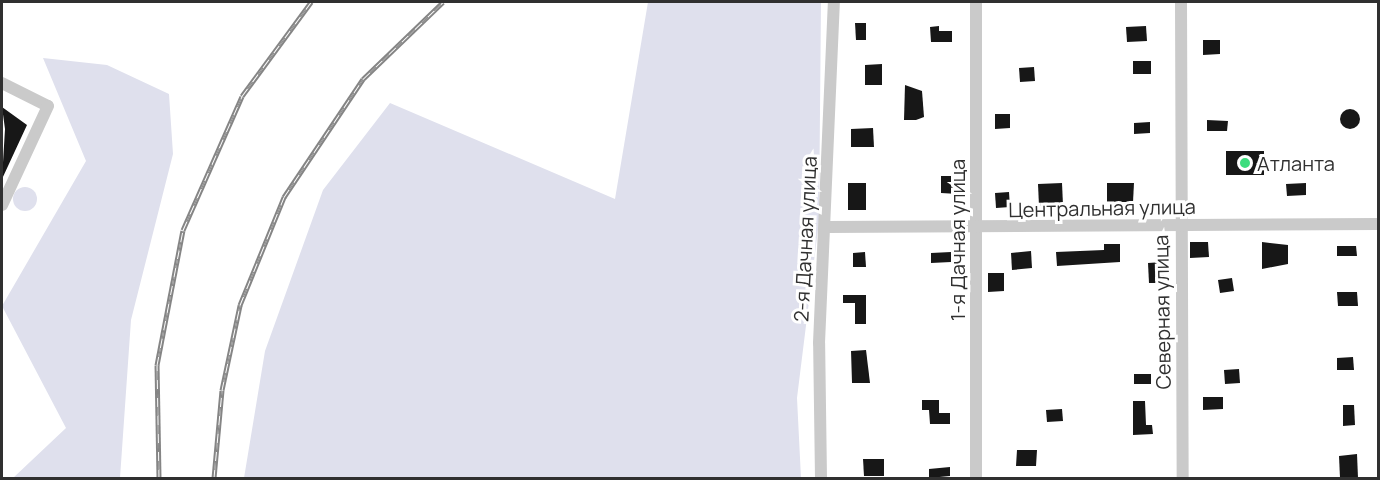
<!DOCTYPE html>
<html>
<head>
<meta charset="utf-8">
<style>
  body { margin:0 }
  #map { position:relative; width:1380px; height:480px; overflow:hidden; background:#fff; font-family:Manrope,sans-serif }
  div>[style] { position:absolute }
  .green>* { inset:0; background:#dfe0ed }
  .round { border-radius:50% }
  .building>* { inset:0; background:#171717 }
  .street>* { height:12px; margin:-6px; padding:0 6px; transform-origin:6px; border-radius:6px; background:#cacaca }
  .rail>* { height:5px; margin-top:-2.5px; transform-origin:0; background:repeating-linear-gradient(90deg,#fff 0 9px,#858585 0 18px); box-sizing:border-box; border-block:2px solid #858585 }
  .dots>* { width:16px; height:16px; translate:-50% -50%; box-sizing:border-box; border:3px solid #fff; border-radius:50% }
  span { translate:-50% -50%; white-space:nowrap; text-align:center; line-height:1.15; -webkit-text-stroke:6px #fff; paint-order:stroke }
  .poi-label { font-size:20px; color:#303030 }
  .left { translate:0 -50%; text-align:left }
  .street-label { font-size:20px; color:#303030 }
  .frame { position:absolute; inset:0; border:3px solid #303030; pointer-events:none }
</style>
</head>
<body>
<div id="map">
  <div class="green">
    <i style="clip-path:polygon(648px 2px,821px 2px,819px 221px,797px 398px,801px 478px,244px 478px,265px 351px,323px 190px,390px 103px,615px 199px)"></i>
    <i style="clip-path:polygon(43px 58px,107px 65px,169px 94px,173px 154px,131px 320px,120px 478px,13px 478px,66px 428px,2px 306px,86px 161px)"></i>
    <i class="round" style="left:13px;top:187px;width:24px;height:24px"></i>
  </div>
  <div class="building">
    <i style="clip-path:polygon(855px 23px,866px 23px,866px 40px,856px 40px)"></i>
    <i style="clip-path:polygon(939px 26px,939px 31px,952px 31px,952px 42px,931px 42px,930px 27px)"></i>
    <i style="clip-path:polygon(1146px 26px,1147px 41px,1127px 42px,1126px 27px)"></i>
    <i style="clip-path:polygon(1203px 40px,1220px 40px,1220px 54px,1203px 55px)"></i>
    <i style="clip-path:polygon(1133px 61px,1151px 61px,1151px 74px,1133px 74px)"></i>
    <i style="clip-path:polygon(882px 64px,882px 85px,865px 85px,865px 65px)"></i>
    <i style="clip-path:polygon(1034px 67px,1035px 81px,1020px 82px,1019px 68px)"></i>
    <i style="clip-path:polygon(905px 85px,922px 91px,924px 117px,916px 120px,904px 120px)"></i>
    <i style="clip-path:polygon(2px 107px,27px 125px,2px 179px,5px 129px)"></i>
    <i class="round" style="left:1340px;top:109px;width:20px;height:20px"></i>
    <i style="clip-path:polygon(995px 114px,1010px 114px,1010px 128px,995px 129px)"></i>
    <i style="clip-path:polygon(1207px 120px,1228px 121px,1227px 131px,1207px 131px)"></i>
    <i style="clip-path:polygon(1150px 122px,1150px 133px,1134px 134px,1134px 123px)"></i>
    <i style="clip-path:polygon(873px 128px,874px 147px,851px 147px,851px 129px)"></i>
    <i style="clip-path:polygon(1226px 151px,1264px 151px,1264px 175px,1226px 175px)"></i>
    <i style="clip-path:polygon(941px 176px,959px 176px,958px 194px,941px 193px)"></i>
    <i style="clip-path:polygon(848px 183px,866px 183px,866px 210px,848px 210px)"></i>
    <i style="clip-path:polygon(1062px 183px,1063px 205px,1039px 206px,1038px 184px)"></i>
    <i style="clip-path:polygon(1107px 183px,1134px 183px,1133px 202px,1107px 202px)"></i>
    <i style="clip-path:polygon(1306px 183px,1306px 195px,1287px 196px,1286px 184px)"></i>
    <i style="clip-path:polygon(1009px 192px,1010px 207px,996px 208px,995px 193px)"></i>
    <i style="clip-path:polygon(1190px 242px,1208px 242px,1209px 257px,1190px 258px)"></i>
    <i style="clip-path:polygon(1262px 242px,1288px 245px,1288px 264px,1262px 269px)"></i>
    <i style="clip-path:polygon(1104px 244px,1120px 244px,1120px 262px,1057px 266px,1056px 252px,1104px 250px)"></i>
    <i style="clip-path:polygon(1337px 246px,1356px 246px,1357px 256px,1337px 256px)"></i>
    <i style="clip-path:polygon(1031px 251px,1032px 268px,1012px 270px,1011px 253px)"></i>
    <i style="clip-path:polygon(865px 252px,866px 267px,853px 267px,853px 253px)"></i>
    <i style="clip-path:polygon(951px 252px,951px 262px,931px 263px,931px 253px)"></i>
    <i style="clip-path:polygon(1163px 262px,1164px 283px,1149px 283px,1148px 263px)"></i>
    <i style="clip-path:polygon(988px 273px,1004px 273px,1004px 291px,988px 292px)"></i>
    <i style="clip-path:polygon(1232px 278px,1234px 291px,1220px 293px,1218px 280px)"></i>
    <i style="clip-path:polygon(1337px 292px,1357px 292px,1358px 306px,1338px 306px)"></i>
    <i style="clip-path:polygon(843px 295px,866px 295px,866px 324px,855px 324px,855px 303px,843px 303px)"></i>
    <i style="clip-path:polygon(866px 350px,870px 383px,852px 383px,851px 351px)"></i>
    <i style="clip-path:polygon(1353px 357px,1354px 370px,1337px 370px,1337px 358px)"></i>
    <i style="clip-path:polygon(1239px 369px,1240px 383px,1225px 384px,1224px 370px)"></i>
    <i style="clip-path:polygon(1134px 374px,1151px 374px,1151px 384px,1134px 384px)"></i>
    <i style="clip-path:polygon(1203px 397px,1223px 397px,1223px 409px,1203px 410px)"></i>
    <i style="clip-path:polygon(922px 400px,939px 400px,939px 413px,950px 413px,950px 424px,930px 424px,929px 410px,922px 410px)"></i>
    <i style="clip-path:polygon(1133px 401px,1145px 401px,1146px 425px,1152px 425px,1153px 434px,1133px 435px)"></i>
    <i style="clip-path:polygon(1343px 405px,1354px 405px,1355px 425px,1343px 426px)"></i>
    <i style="clip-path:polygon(1062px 409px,1063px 421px,1047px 422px,1046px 410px)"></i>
    <i style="clip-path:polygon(1017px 450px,1037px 450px,1036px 466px,1016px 466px)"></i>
    <i style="clip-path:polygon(1357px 454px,1358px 478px,1340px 478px,1339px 456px)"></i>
    <i style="clip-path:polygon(863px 459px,884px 459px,884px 476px,864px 476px)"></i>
    <i style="clip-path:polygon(950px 467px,950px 476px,929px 478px,929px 469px)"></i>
  </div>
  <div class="street">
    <i style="left:976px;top:2px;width:476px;rotate:90deg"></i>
    <i style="left:1181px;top:2px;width:476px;rotate:89.8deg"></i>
    <i style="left:2px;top:83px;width:51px;rotate:26.6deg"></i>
    <i style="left:48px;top:106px;width:109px;rotate:114.9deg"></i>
    <i style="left:827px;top:227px;width:551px;rotate:-0.31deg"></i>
    <i style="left:821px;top:478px;width:135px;rotate:-90.8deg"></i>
    <i style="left:819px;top:343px;width:341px;rotate:-87.5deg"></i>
  </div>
  <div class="rail">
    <i style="left:159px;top:478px;width:113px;rotate:-91deg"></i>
    <i style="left:157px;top:365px;width:137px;rotate:-79.1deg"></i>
    <i style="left:183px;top:230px;width:146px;rotate:-66.2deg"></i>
    <i style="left:242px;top:96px;width:117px;rotate:-53.7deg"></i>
    <i style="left:214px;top:478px;width:88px;rotate:-84.8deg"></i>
    <i style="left:222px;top:390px;width:87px;rotate:-78deg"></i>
    <i style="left:240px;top:305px;width:117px;rotate:-67.8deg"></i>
    <i style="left:284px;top:197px;width:142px;rotate:-56.2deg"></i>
    <i style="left:363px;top:79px;width:111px;rotate:-43.9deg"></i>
  </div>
  <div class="dots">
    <i style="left:1245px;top:163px;background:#3ddd7e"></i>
  </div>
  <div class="poi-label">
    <span class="left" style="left:1257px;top:163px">Атланта</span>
  </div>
  <div class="street-label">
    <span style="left:1102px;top:208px;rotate:-1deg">Центральная улица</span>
    <span style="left:805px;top:239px;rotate:-87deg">2-я Дачная улица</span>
    <span style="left:957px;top:240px;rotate:-90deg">1-я Дачная улица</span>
    <span style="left:1162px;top:312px;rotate:-91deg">Северная улица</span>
  </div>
  <div class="frame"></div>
</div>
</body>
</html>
